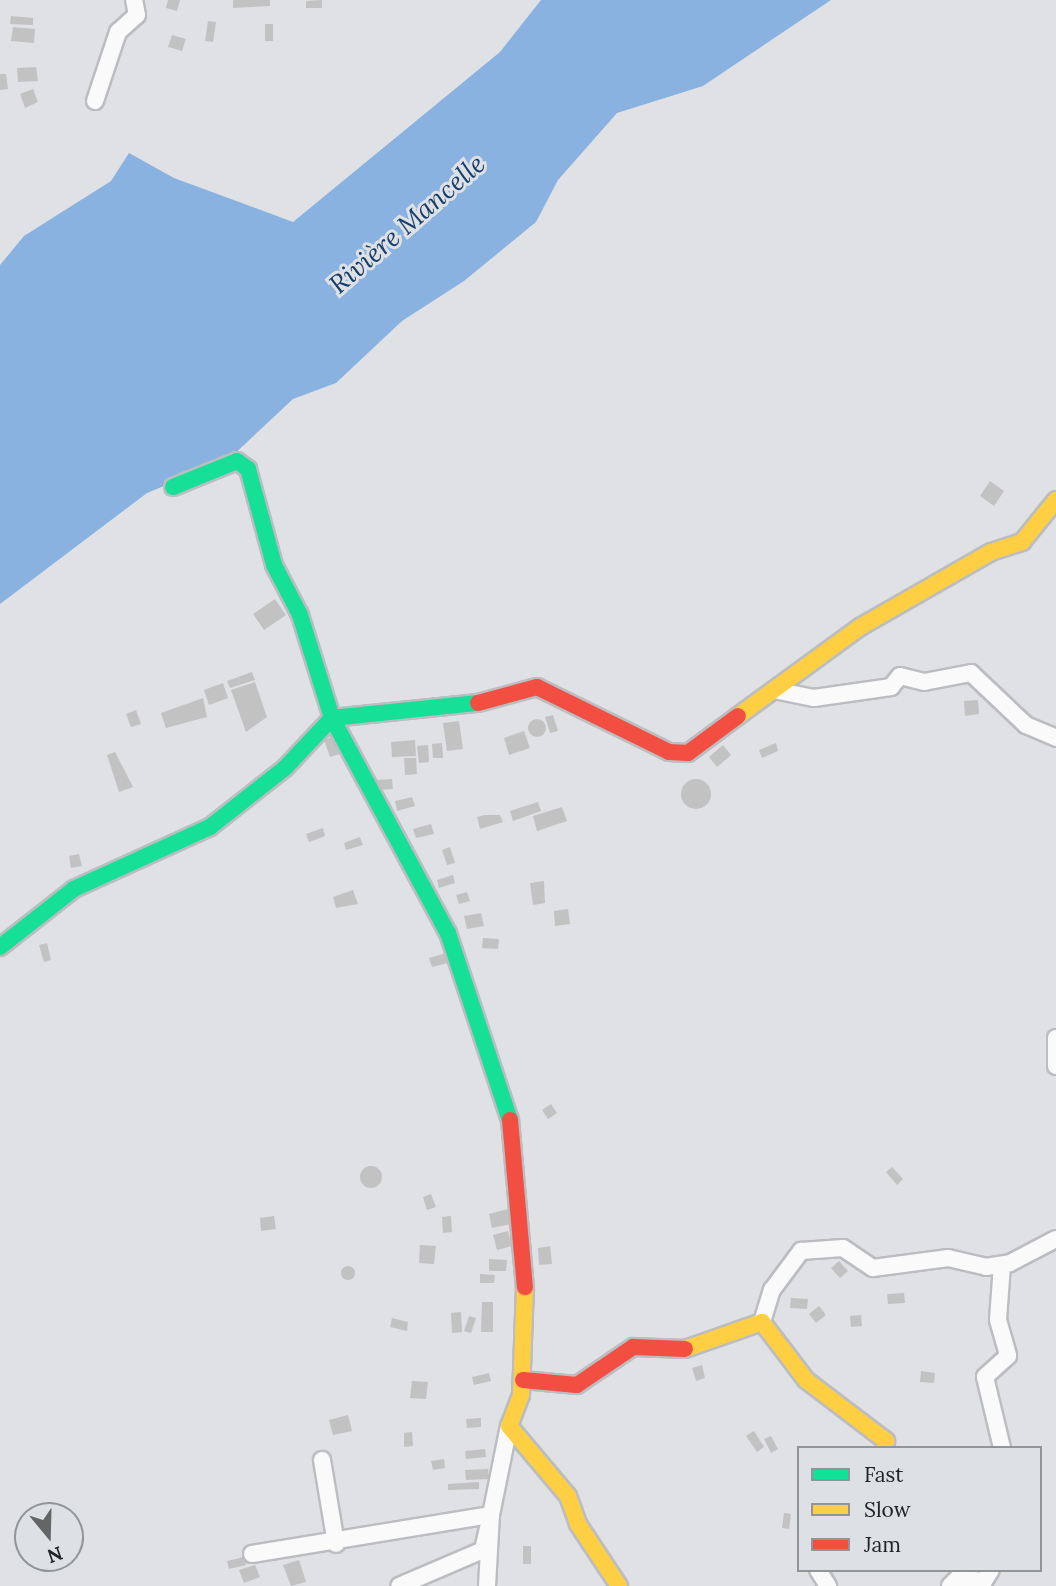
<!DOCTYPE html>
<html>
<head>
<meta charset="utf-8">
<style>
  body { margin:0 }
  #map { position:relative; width:1056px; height:1586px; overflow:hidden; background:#dfe1e4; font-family:Lora,serif }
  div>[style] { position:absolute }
  .water>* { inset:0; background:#8ab2e0 }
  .building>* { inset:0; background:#c2c2c2 }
  .round { border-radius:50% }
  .roads { filter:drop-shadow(2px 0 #bbbdc0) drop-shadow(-2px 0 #bbbdc0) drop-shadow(0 2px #bbbdc0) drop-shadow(0 -2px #bbbdc0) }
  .street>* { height:16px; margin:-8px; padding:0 8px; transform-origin:8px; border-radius:8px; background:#fafafb }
  .fast>* { height:16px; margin:-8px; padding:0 8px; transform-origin:8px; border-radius:8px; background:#16e098 }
  .slow>* { height:16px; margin:-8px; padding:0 8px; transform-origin:8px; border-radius:8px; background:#ffcf43 }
  .jam>* { height:16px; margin:-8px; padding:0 8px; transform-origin:8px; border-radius:8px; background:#f24e42 }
  span { translate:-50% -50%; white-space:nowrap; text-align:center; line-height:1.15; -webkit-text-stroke:6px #dde1e6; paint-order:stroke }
  .water-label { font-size:26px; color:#173e69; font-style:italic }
  .legend { position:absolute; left:797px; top:1446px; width:245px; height:126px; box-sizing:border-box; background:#dde1e6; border:2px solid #919598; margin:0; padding:9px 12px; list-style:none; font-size:21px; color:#202224 }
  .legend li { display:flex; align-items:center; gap:14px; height:35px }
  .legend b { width:35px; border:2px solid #919598 }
  .north { position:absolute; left:14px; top:1502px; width:70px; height:70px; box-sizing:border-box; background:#dde1e6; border:2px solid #919598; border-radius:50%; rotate:161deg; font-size:19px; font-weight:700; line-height:28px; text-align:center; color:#202224 }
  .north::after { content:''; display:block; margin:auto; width:24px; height:32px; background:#636567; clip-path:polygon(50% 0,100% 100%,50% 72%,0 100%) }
</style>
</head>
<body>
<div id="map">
  <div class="water">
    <i style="clip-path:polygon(541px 0,831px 0,703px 86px,617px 113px,558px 180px,536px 222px,464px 281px,402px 321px,336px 383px,293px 399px,229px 459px,147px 493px,0 604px,0 265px,24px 236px,111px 181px,129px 153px,174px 178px,293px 222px,500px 52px)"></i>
  </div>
  <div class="building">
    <i style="clip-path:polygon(168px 0,180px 0,177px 11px,166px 8px)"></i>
    <i style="clip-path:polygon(233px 0,270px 0,270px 6px,233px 8px)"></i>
    <i style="clip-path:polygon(322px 0,322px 8px,306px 8px,306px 1px)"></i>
    <i style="clip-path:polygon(11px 16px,33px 18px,33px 25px,10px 24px)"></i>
    <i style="clip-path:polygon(208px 21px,216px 22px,213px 42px,205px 41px)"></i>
    <i style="clip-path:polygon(265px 24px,273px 24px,273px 41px,265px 41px)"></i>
    <i style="clip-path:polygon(13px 27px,35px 29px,34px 43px,11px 41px)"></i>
    <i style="clip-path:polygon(172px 35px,186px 39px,182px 51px,168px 47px)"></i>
    <i style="clip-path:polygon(36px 67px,38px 81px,18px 82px,17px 68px)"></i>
    <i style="clip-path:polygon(0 74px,6px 74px,8px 89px,0 90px)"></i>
    <i style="clip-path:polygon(33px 89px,38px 102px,25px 108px,20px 94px)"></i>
    <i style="clip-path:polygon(990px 481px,1004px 491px,994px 506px,980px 496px)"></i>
    <i style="clip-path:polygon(275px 599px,286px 615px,264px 630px,253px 614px)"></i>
    <i style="clip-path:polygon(252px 672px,255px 680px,230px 688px,227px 681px)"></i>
    <i style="clip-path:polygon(255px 682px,267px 717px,246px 732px,231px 690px)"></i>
    <i style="clip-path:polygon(223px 683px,228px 698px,209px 705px,204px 690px)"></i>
    <i style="clip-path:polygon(203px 698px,207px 717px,166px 728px,161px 713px)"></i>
    <i style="clip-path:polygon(978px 700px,979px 714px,965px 716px,964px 701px)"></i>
    <i style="clip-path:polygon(136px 710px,141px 724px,131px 727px,126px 714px)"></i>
    <i style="clip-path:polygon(553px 715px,558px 731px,550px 733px,545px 717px)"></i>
    <i class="round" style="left:528px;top:719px;width:18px;height:18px"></i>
    <i style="clip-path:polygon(459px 721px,463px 749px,447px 751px,443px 723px)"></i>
    <i style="clip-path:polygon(524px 731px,530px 748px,509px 755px,504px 738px)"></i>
    <i style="clip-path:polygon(334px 736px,340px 754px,330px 757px,324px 740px)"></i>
    <i style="clip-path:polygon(415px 740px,416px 756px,392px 757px,391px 742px)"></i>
    <i style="clip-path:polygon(442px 743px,443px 758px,433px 758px,432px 744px)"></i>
    <i style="clip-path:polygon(776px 743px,778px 751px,762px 758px,759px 750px)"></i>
    <i style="clip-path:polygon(428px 745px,429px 762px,419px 763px,417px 746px)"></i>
    <i style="clip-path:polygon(723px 745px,731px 755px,717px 767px,709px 757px)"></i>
    <i style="clip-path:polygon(115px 752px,133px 787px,119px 792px,107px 755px)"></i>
    <i style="clip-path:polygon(404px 758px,416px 758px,417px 774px,405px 775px)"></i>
    <i style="clip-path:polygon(392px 779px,393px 789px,377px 790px,376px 780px)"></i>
    <i class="round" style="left:681px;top:779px;width:30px;height:30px"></i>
    <i style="clip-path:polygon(412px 797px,415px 806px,397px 811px,395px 801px)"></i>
    <i style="clip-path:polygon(538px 802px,541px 811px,513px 821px,510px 811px)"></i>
    <i style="clip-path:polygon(562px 807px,567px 821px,537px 831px,533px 816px)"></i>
    <i style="clip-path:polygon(485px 815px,500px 815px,503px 822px,480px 829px,477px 817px)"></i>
    <i style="clip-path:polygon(431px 824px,434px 834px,416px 838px,413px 829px)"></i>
    <i style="clip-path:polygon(323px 828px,325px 836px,309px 842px,306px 834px)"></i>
    <i style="clip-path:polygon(360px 837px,363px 845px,346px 850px,344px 843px)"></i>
    <i style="clip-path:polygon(450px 847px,455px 863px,447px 865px,442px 850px)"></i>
    <i style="clip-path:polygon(79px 854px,82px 866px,71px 868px,69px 856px)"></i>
    <i style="clip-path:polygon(453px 875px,455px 883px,439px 888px,437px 880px)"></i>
    <i style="clip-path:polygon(544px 881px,545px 903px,533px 905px,530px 883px)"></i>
    <i style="clip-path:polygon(353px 890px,358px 904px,336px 908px,333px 897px)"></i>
    <i style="clip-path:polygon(467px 892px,470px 901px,459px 904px,456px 895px)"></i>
    <i style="clip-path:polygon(568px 909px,570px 924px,555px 926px,554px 911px)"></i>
    <i style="clip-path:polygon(481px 913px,484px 926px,467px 929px,464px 916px)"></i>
    <i style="clip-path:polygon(483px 938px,499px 939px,498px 949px,482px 948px)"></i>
    <i style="clip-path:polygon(47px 943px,51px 960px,44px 962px,39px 945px)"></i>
    <i style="clip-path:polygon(446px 953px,448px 963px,432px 967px,429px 958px)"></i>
    <i style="clip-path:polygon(551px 1104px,557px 1113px,548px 1119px,542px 1110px)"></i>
    <i class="round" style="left:360px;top:1166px;width:22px;height:22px"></i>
    <i style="clip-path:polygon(892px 1167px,903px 1179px,897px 1185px,886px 1172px)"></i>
    <i style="clip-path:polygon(431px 1194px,436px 1207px,427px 1210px,423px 1197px)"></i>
    <i style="clip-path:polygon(512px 1208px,516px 1223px,492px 1228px,489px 1214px)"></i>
    <i style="clip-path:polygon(274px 1216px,276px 1229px,261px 1231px,260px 1218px)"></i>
    <i style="clip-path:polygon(451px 1216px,452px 1232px,443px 1233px,442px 1217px)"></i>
    <i style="clip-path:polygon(508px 1231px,512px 1246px,497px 1250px,493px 1235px)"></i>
    <i style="clip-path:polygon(420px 1245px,436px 1246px,434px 1264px,419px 1263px)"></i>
    <i style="clip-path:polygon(550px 1246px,552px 1264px,539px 1265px,538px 1248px)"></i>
    <i style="clip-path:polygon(489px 1259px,507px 1260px,506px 1271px,489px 1271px)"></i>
    <i style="clip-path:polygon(839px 1261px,848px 1271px,840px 1278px,831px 1268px)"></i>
    <i class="round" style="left:341px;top:1266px;width:14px;height:14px"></i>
    <i style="clip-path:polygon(480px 1274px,495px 1275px,494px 1283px,480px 1283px)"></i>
    <i style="clip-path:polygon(904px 1293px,905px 1303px,888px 1304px,887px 1294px)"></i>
    <i style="clip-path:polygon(791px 1298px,808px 1299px,807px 1309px,790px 1308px)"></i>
    <i style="clip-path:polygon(482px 1302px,493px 1302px,493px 1332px,481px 1332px)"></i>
    <i style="clip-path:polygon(819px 1306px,826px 1315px,816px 1323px,809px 1314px)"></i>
    <i style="clip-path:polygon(461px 1312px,462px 1332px,452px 1333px,451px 1313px)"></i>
    <i style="clip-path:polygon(861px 1315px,862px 1326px,851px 1327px,850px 1316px)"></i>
    <i style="clip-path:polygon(469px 1316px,476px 1318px,471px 1333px,464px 1331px)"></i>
    <i style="clip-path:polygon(392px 1318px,408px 1322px,407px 1331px,390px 1327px)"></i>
    <i style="clip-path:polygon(702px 1365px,705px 1378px,696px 1381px,692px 1368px)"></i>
    <i style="clip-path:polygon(921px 1371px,935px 1373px,934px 1383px,920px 1382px)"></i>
    <i style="clip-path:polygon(489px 1373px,491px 1381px,474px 1385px,472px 1377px)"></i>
    <i style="clip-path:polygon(412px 1381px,428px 1382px,426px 1399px,410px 1398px)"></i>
    <i style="clip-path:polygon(348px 1415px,352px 1431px,333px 1435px,329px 1420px)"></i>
    <i style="clip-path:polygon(481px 1418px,481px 1427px,467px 1428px,466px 1419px)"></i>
    <i style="clip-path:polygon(754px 1431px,764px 1447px,757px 1452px,746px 1436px)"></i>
    <i style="clip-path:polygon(412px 1432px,413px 1446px,404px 1447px,404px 1433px)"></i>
    <i style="clip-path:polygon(771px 1436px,778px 1449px,771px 1453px,764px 1439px)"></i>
    <i style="clip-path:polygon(485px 1449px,486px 1457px,466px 1459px,465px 1451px)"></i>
    <i style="clip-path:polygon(444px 1459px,445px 1468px,433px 1470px,431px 1461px)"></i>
    <i style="clip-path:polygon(488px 1469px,489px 1479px,466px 1480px,465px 1470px)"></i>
    <i style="clip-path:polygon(479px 1482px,479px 1489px,448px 1490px,448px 1484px)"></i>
    <i style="clip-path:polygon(784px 1513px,791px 1514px,789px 1529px,782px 1528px)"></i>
    <i style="clip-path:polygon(523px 1546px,531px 1546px,531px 1564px,523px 1564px)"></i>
    <i style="clip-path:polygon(244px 1557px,246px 1565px,229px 1569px,227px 1561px)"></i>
    <i style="clip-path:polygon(299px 1560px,306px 1582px,291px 1586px,283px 1565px)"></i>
    <i style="clip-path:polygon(255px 1565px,260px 1577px,244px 1583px,239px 1570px)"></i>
  </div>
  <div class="roads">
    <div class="street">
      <i style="left:95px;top:101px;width:73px;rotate:-71.6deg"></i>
      <i style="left:118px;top:32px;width:25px;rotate:-42deg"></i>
      <i style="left:137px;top:15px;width:15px;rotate:-101deg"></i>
      <i style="left:774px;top:690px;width:41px;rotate:11.3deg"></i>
      <i style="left:814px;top:698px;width:78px;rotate:-8.1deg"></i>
      <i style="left:891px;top:687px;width:14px;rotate:-51deg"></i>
      <i style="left:900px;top:676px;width:25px;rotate:14deg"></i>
      <i style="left:924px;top:682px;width:48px;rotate:-10.8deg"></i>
      <i style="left:971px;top:673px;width:76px;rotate:43.4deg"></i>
      <i style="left:1026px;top:725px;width:33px;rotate:23deg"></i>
      <i style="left:1056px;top:1038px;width:28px;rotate:90deg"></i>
      <i style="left:1002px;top:1265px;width:55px;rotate:94.2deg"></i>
      <i style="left:998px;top:1320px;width:37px;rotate:74deg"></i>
      <i style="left:1008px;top:1356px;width:31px;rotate:138deg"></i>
      <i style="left:985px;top:1377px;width:73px;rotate:76.5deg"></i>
      <i style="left:762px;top:1322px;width:34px;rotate:-73deg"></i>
      <i style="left:772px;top:1290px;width:49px;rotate:-53.4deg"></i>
      <i style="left:801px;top:1251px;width:42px;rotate:-4.1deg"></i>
      <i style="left:843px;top:1248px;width:36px;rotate:34deg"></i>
      <i style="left:873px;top:1268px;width:76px;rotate:-7.6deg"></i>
      <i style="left:948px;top:1258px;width:39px;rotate:13deg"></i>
      <i style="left:986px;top:1267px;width:24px;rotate:-9deg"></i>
      <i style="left:1010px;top:1263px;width:52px;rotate:-27.6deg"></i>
      <i style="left:322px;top:1460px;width:85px;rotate:80.5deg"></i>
      <i style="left:252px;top:1554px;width:242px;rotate:-9.3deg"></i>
      <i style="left:491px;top:1515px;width:36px;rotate:103deg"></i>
      <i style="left:483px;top:1550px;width:91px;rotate:156.8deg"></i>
      <i style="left:818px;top:1570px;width:19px;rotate:58deg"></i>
      <i style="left:487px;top:1586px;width:71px;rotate:-86.8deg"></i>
      <i style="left:491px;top:1515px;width:91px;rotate:-78.6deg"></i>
      <i style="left:950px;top:1586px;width:11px;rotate:-45deg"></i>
      <i style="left:958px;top:1578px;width:26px;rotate:7deg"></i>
      <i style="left:984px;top:1581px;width:13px;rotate:-58deg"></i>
    </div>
    <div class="fast">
      <i style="left:173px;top:487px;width:69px;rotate:-22.1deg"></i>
      <i style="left:237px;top:461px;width:14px;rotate:36deg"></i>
      <i style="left:248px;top:469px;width:99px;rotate:74.8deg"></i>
      <i style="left:274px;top:565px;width:56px;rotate:62.5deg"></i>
      <i style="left:300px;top:615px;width:108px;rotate:72.7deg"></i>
      <i style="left:332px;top:718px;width:244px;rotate:61.7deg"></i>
      <i style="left:448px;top:933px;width:197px;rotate:71.7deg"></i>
      <i style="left:0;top:947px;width:94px;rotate:-38.1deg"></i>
      <i style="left:74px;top:889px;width:149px;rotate:-24.5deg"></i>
      <i style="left:210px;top:827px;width:95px;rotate:-38.2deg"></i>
      <i style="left:285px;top:768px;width:69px;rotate:-46.8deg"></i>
      <i style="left:332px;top:718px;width:147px;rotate:-5.9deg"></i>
    </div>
    <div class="slow">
      <i style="left:738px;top:716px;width:151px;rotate:-36.1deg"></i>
      <i style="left:860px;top:627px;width:151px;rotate:-29.8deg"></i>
      <i style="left:991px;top:552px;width:33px;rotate:-18deg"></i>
      <i style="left:1022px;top:542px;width:54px;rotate:-51deg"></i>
      <i style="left:525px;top:1287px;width:108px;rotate:92.1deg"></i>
      <i style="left:521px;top:1395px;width:33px;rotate:111deg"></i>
      <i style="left:509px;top:1426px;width:92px;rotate:49.9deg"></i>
      <i style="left:568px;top:1496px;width:30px;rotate:70deg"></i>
      <i style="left:578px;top:1524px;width:74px;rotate:56.5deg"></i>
      <i style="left:685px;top:1349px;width:82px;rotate:-19.3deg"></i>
      <i style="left:762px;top:1322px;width:73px;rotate:52.8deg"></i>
      <i style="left:806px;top:1380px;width:101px;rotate:37.3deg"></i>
      <i style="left:886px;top:1441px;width:7px;rotate:98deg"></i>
    </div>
    <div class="jam">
      <i style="left:478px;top:703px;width:61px;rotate:-15.2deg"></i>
      <i style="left:537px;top:687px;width:147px;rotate:26.2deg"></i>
      <i style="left:669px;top:752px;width:19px;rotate:3deg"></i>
      <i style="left:688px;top:753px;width:62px;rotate:-36.5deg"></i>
      <i style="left:510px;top:1120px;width:168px;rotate:84.9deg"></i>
      <i style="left:523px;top:1380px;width:54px;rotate:5.3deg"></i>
      <i style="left:577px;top:1385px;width:68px;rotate:-34.2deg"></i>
      <i style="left:633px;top:1347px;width:52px;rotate:2.2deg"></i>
    </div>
  </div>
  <div class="water-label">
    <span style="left:407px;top:224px;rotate:-41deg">Rivière Mancelle</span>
  </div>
  <ul class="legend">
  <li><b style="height:9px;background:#16e098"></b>Fast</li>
  <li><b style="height:9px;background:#ffcf43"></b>Slow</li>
  <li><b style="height:9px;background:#f24e42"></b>Jam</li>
  </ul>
  <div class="north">N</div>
</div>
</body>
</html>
